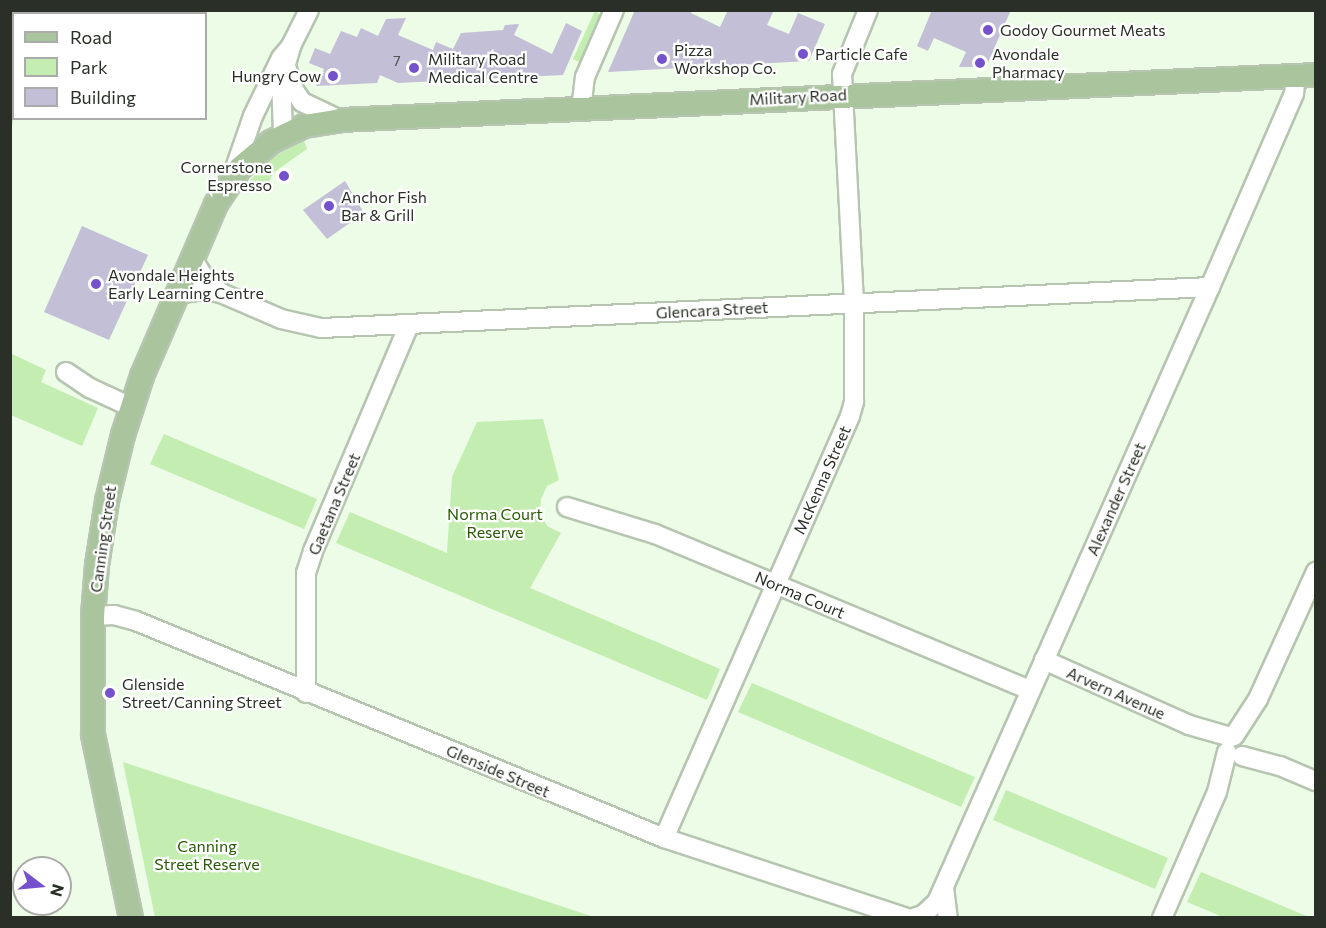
<!DOCTYPE html>
<html>
<head>
<meta charset="utf-8">
<style>
  body { margin:0 }
  #map { position:relative; width:1326px; height:928px; overflow:hidden; background:#ecfce6; font-family:Commissioner,sans-serif }
  div>[style] { position:absolute }
  .green>* { inset:0; background:#c3edb1 }
  .building>* { inset:0; background:#c3bfd7 }
  .roads { filter:drop-shadow(2px 0 #b6c5b0) drop-shadow(-2px 0 #b6c5b0) drop-shadow(0 2px #b6c5b0) drop-shadow(0 -2px #b6c5b0) }
  .minor>* { height:18px; margin:-9px; padding:0 9px; transform-origin:9px; border-radius:9px; background:#fff }
  .major>* { height:22px; margin:-11px; padding:0 11px; transform-origin:11px; border-radius:11px; background:#aac59e }
  .dots>* { width:16px; height:16px; translate:-50% -50%; box-sizing:border-box; border:3px solid #fff; border-radius:50% }
  span { translate:-50% -50%; white-space:nowrap; text-align:center; line-height:1.15; -webkit-text-stroke:4.5px #fff; paint-order:stroke }
  .number-label { font-size:14px; color:#505453 }
  .number-label span { -webkit-text-stroke-width:0 }
  .poi-label { font-size:16px; color:#2a3027 }
  .left { translate:0 -50%; text-align:left }
  .right { translate:-100% -50%; text-align:right }
  .street-label { font-size:16px; color:#2a3027 }
  .park-label { font-size:16px; color:#295b04 }
  .frame { position:absolute; inset:0; border:12px solid #2a3027; pointer-events:none }
  .legend { position:absolute; left:12px; top:12px; width:195px; height:108px; box-sizing:border-box; background:#fff; border:2px solid #aaaca9; margin:0; padding:8px 10px; list-style:none; font-size:18px; color:#2a3027 }
  .legend li { display:flex; align-items:center; gap:12px; height:30px }
  .legend b { width:30px; border:2px solid #aaaca9 }
  .north { position:absolute; left:12px; top:856px; width:60px; height:60px; box-sizing:border-box; background:#fff; border:2px solid #aaaca9; border-radius:50%; rotate:106deg; font-size:16px; font-weight:700; line-height:24px; text-align:center; color:#2a3027 }
  .north::after { content:''; display:block; margin:auto; width:21px; height:27px; background:#7452cc; clip-path:polygon(50% 0,100% 100%,50% 72%,0 100%) }
</style>
</head>
<body>
<div id="map">
  <div class="green">
    <i style="clip-path:polygon(11px 10px,33px 11px,33px 13px,14px 14px,14px 116px,11px 132px)"></i>
    <i style="clip-path:polygon(595px 11px,602px 16px,581px 63px,573px 59px)"></i>
    <i style="clip-path:polygon(304px 141px,307px 149px,273px 173px,267px 186px,250px 180px,275px 156px)"></i>
    <i style="clip-path:polygon(10px 353px,46px 370px,41px 382px,98px 408px,82px 446px,11px 415px)"></i>
    <i style="clip-path:polygon(543px 419px,559px 480px,547px 486px,541px 499px,540px 513px,547px 526px,561px 533px,530px 588px,720px 669px,707px 700px,336px 543px,350px 512px,447px 553px,452px 477px,477px 422px)"></i>
    <i style="clip-path:polygon(164px 434px,317px 499px,304px 529px,150px 464px)"></i>
    <i style="clip-path:polygon(752px 683px,975px 777px,961px 807px,738px 712px)"></i>
    <i style="clip-path:polygon(123px 762px,406px 855px,594px 917px,155px 917px)"></i>
    <i style="clip-path:polygon(1006px 790px,1168px 858px,1155px 889px,993px 820px)"></i>
    <i style="clip-path:polygon(1201px 872px,1309px 917px,1223px 917px,1187px 902px)"></i>
  </div>
  <div class="building">
    <i style="clip-path:polygon(635px 10px,692px 10px,691px 13px,720px 27px,728px 10px,774px 10px,767px 25px,789px 34px,798px 13px,825px 24px,809px 61px,608px 72px)"></i>
    <i style="clip-path:polygon(932px 10px,1011px 10px,986px 67px,959px 67px,966px 52px,934px 38px,928px 51px,917px 46px)"></i>
    <i style="clip-path:polygon(406px 18px,398px 35px,433px 50px,436px 42px,453px 49px,461px 33px,503px 30px,505px 25px,519px 24px,514px 35px,552px 54px,566px 23px,582px 31px,563px 75px,398px 83px,380px 75px,377px 83px,316px 86px,324px 69px,309px 63px,315px 48px,330px 54px,341px 31px,357px 37px,361px 28px,378px 36px,386px 19px)"></i>
    <i style="clip-path:polygon(345px 181px,364px 213px,327px 239px,303px 210px)"></i>
    <i style="clip-path:polygon(82px 226px,148px 255px,109px 340px,44px 312px)"></i>
  </div>
  <div class="roads">
    <div class="minor">
      <i style="left:147px;top:14px;width:4px;rotate:-63deg"></i>
      <i style="left:287px;top:69px;width:22px;rotate:72deg"></i>
      <i style="left:294px;top:90px;width:14px;rotate:56deg"></i>
      <i style="left:302px;top:102px;width:42px;rotate:25.3deg"></i>
      <i style="left:581px;top:109px;width:32px;rotate:-83deg"></i>
      <i style="left:585px;top:77px;width:73px;rotate:-66.6deg"></i>
      <i style="left:283px;top:134px;width:37px;rotate:-92deg"></i>
      <i style="left:282px;top:97px;width:33px;rotate:-83deg"></i>
      <i style="left:286px;top:64px;width:19px;rotate:-74deg"></i>
      <i style="left:291px;top:46px;width:40px;rotate:-63.4deg"></i>
      <i style="left:233px;top:174px;width:61px;rotate:-71deg"></i>
      <i style="left:253px;top:116px;width:64px;rotate:-64.2deg"></i>
      <i style="left:281px;top:58px;width:16px;rotate:-50deg"></i>
      <i style="left:192px;top:258px;width:22px;rotate:58deg"></i>
      <i style="left:204px;top:277px;width:23px;rotate:43deg"></i>
      <i style="left:177px;top:294px;width:25px;rotate:-9deg"></i>
      <i style="left:202px;top:290px;width:19px;rotate:9deg"></i>
      <i style="left:221px;top:293px;width:65px;rotate:23.4deg"></i>
      <i style="left:281px;top:319px;width:41px;rotate:12.7deg"></i>
      <i style="left:321px;top:328px;width:890px;rotate:-2.64deg"></i>
      <i style="left:66px;top:372px;width:29px;rotate:34deg"></i>
      <i style="left:90px;top:388px;width:45px;rotate:24.9deg"></i>
      <i style="left:567px;top:507px;width:92px;rotate:17.1deg"></i>
      <i style="left:655px;top:534px;width:406px;rotate:22.6deg"></i>
      <i style="left:93px;top:616px;width:21px;rotate:-3deg"></i>
      <i style="left:114px;top:615px;width:23px;rotate:15deg"></i>
      <i style="left:136px;top:621px;width:571px;rotate:22.34deg"></i>
      <i style="left:664px;top:838px;width:256px;rotate:18.2deg"></i>
      <i style="left:1044px;top:660px;width:159px;rotate:24.1deg"></i>
      <i style="left:1189px;top:725px;width:44px;rotate:15.9deg"></i>
      <i style="left:306px;top:693px;width:120px;rotate:-90deg"></i>
      <i style="left:306px;top:573px;width:23px;rotate:-72deg"></i>
      <i style="left:313px;top:551px;width:246px;rotate:-67deg"></i>
      <i style="left:1234px;top:736px;width:44px;rotate:-57deg"></i>
      <i style="left:1258px;top:699px;width:140px;rotate:-65.5deg"></i>
      <i style="left:1242px;top:756px;width:39px;rotate:15deg"></i>
      <i style="left:1280px;top:766px;width:39px;rotate:23deg"></i>
      <i style="left:664px;top:838px;width:461px;rotate:-66.2deg"></i>
      <i style="left:850px;top:416px;width:15px;rotate:-74deg"></i>
      <i style="left:854px;top:402px;width:99px;rotate:-90deg"></i>
      <i style="left:854px;top:303px;width:229px;rotate:-93deg"></i>
      <i style="left:842px;top:74px;width:69px;rotate:-67.9deg"></i>
      <i style="left:944px;top:887px;width:31px;rotate:83deg"></i>
      <i style="left:913px;top:918px;width:10px;rotate:-17deg"></i>
      <i style="left:923px;top:915px;width:19px;rotate:-43deg"></i>
      <i style="left:937px;top:902px;width:673px;rotate:-66.06deg"></i>
      <i style="left:1210px;top:287px;width:210px;rotate:-66.5deg"></i>
      <i style="left:1294px;top:94px;width:18px;rotate:-84deg"></i>
      <i style="left:1162px;top:918px;width:137px;rotate:-66.4deg"></i>
      <i style="left:1217px;top:792px;width:41px;rotate:-76deg"></i>
    </div>
    <div class="major">
      <i style="left:131px;top:918px;width:188px;rotate:-101.7deg"></i>
      <i style="left:93px;top:734px;width:118px;rotate:-90deg"></i>
      <i style="left:93px;top:616px;width:51px;rotate:-85.5deg"></i>
      <i style="left:97px;top:565px;width:65px;rotate:-81.1deg"></i>
      <i style="left:107px;top:501px;width:68px;rotate:-76.4deg"></i>
      <i style="left:123px;top:435px;width:62px;rotate:-72.1deg"></i>
      <i style="left:142px;top:376px;width:187px;rotate:-66.7deg"></i>
      <i style="left:216px;top:204px;width:43px;rotate:-56.3deg"></i>
      <i style="left:240px;top:168px;width:40px;rotate:-40deg"></i>
      <i style="left:271px;top:142px;width:37px;rotate:-26deg"></i>
      <i style="left:304px;top:126px;width:36px;rotate:-9deg"></i>
      <i style="left:340px;top:120px;width:977px;rotate:-2.64deg"></i>
    </div>
  </div>
  <div class="dots">
    <i style="left:988px;top:30px;background:#7452cc"></i>
    <i style="left:803px;top:54px;background:#7452cc"></i>
    <i style="left:662px;top:59px;background:#7452cc"></i>
    <i style="left:980px;top:63px;background:#7452cc"></i>
    <i style="left:414px;top:68px;background:#7452cc"></i>
    <i style="left:333px;top:76px;background:#7452cc"></i>
    <i style="left:284px;top:176px;background:#7452cc"></i>
    <i style="left:329px;top:206px;background:#7452cc"></i>
    <i style="left:96px;top:284px;background:#7452cc"></i>
    <i style="left:110px;top:693px;background:#7452cc"></i>
  </div>
  <div class="number-label">
    <span style="left:397px;top:61px">7</span>
  </div>
  <div class="poi-label">
    <span class="left" style="left:1000px;top:30px">Godoy Gourmet Meats</span>
    <span class="left" style="left:674px;top:59px">Pizza<br>Workshop Co.</span>
    <span class="left" style="left:815px;top:54px">Particle Cafe</span>
    <span class="left" style="left:992px;top:63px">Avondale<br>Pharmacy</span>
    <span class="left" style="left:428px;top:68px">Military Road<br>Medical Centre</span>
    <span class="right" style="left:321px;top:76px">Hungry Cow</span>
    <span class="right" style="left:272px;top:176px">Cornerstone<br>Espresso</span>
    <span class="left" style="left:341px;top:206px">Anchor Fish<br>Bar &amp; Grill</span>
    <span class="left" style="left:108px;top:284px">Avondale Heights<br>Early Learning Centre</span>
    <span class="left" style="left:122px;top:693px">Glenside<br>Street/Canning Street</span>
  </div>
  <div class="street-label">
    <span style="left:798px;top:97px;rotate:-3deg">Military Road</span>
    <span style="left:712px;top:310px;rotate:-3deg">Glencara Street</span>
    <span style="left:822px;top:480px;rotate:-66deg">McKenna Street</span>
    <span style="left:1116px;top:499px;rotate:-66deg">Alexander Street</span>
    <span style="left:334px;top:504px;rotate:-67deg">Gaetana Street</span>
    <span style="left:103px;top:539px;rotate:-82deg">Canning Street</span>
    <span style="left:800px;top:595px;rotate:23deg">Norma Court</span>
    <span style="left:1116px;top:693px;rotate:24deg">Arvern Avenue</span>
    <span style="left:498px;top:771px;rotate:23deg">Glenside Street</span>
  </div>
  <div class="park-label">
    <span style="left:495px;top:523px">Norma Court<br>Reserve</span>
    <span style="left:207px;top:855px">Canning<br>Street Reserve</span>
  </div>
  <div class="frame"></div>
  <ul class="legend">
  <li><b style="height:8px;background:#aac59e"></b>Road</li>
  <li><b style="height:16px;background:#c3edb1"></b>Park</li>
  <li><b style="height:16px;background:#c3bfd7"></b>Building</li>
  </ul>
  <div class="north">N</div>
</div>
</body>
</html>
